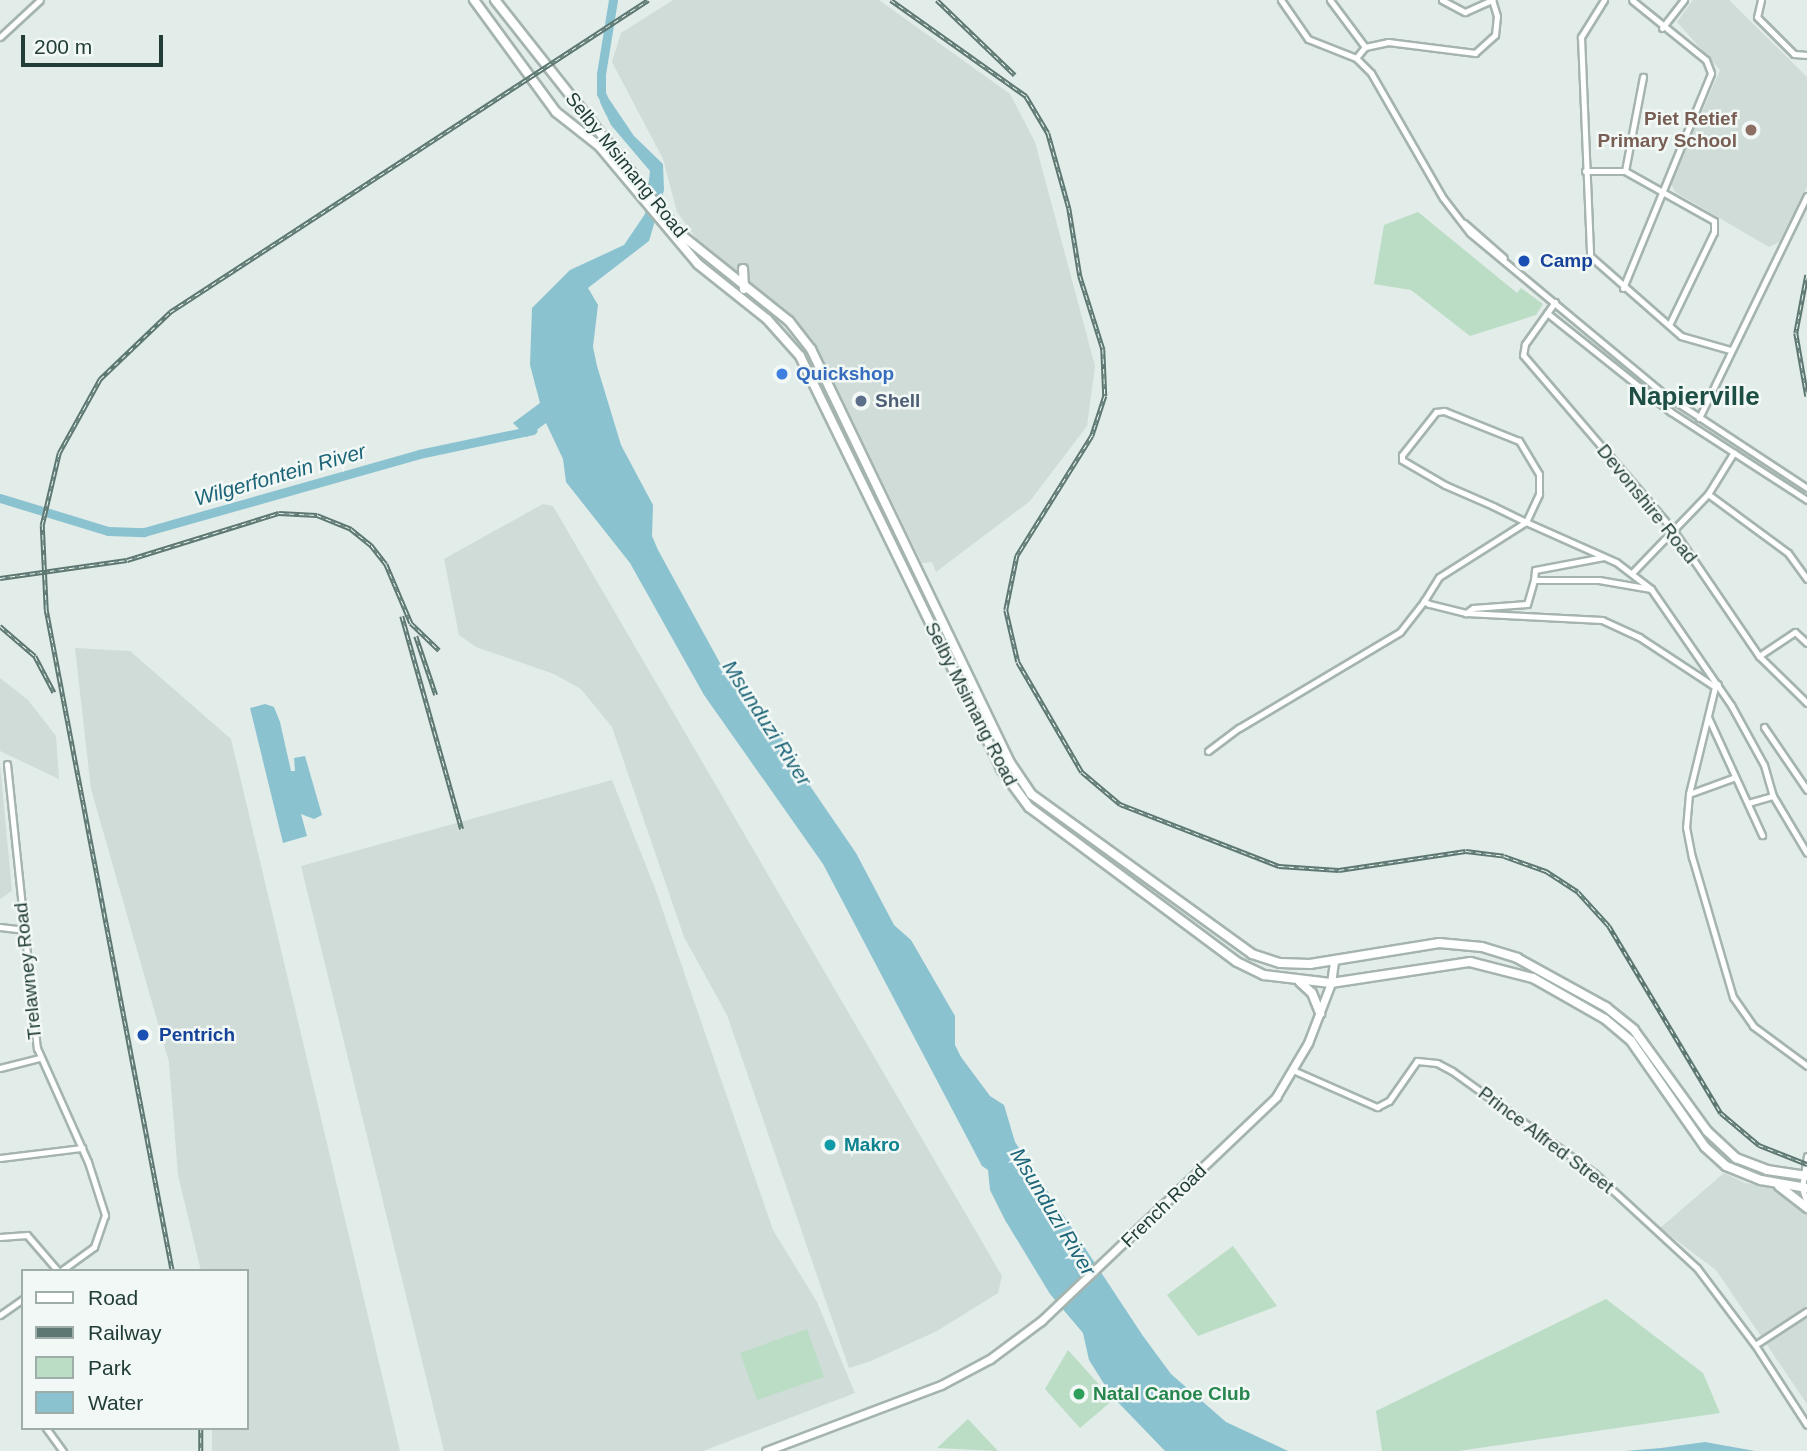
<!DOCTYPE html>
<html>
<head>
<meta charset="utf-8">
<style>
  body { margin:0 }
  #map { position:relative; width:1807px; height:1451px; overflow:hidden; background:#e2ece8; font-family:Arial,sans-serif }
  div>[style] { position:absolute }
  .built>* { inset:0; background:#d0dcd7 }
  .green>* { inset:0; background:#bbddc6 }
  .water>* { inset:0; background:#8bc2d0 }
  .river>* { height:9px; margin:-4.5px; padding:0 4.5px; transform-origin:4.5px; border-radius:4.5px; background:#8bc2d0 }
  .roads { filter:drop-shadow(2px 0 #a5b4af) drop-shadow(-2px 0 #a5b4af) drop-shadow(0 2px #a5b4af) drop-shadow(0 -2px #a5b4af) }
  .minor>* { height:5px; margin:-2.5px; padding:0 2.5px; transform-origin:2.5px; border-radius:2.5px; background:#fff }
  .tertiary>* { height:7px; margin:-3.5px; padding:0 3.5px; transform-origin:3.5px; border-radius:3.5px; background:#fff }
  .secondary>* { height:8px; margin:-4px; padding:0 4px; transform-origin:4px; border-radius:4px; background:#fff }
  .rail>* { height:4.5px; margin-top:-2.25px; transform-origin:0; background:repeating-linear-gradient(90deg,#f2f8f6 0 5px,#5d7872 0 10px); box-sizing:border-box; border-block:2px solid #5d7872 }
  .dots>* { width:19px; height:19px; translate:-50% -50%; box-sizing:border-box; border:4px solid #f2f8f6; border-radius:50% }
  span { translate:-50% -50%; white-space:nowrap; text-align:center; line-height:1.15; -webkit-text-stroke:5px #f2f8f6; paint-order:stroke }
  .education-label { font-size:19px; color:#785e54; font-weight:700 }
  .right { translate:-100% -50%; text-align:right }
  .street-label { font-size:19px; color:#223d37 }
  .transit-label { font-size:19px; color:#164399; font-weight:700 }
  .left { translate:0 -50%; text-align:left }
  .shop-label { font-size:19px; color:#366cbe; font-weight:700 }
  .service-label { font-size:19px; color:#4e5e75; font-weight:700 }
  .culture-label { font-size:19px; color:#0d838f; font-weight:700 }
  .leisure-label { font-size:19px; color:#27864d; font-weight:700 }
  .water-label { font-size:21px; color:#1d6578; font-style:italic }
  .district-label { font-size:26px; color:#1e4f45; font-weight:700 }
  .legend { position:absolute; left:21px; top:1269px; width:228px; height:161px; box-sizing:border-box; background:#f2f8f6; border:2px solid #9fadaa; margin:0; padding:9px 12px; list-style:none; font-size:21px; color:#223d37 }
  .legend li { display:flex; align-items:center; gap:14px; height:35px }
  .legend b { width:35px; border:2px solid #9fadaa }
  .scale { position:absolute; left:21px; top:35px; width:142px; height:32px; box-sizing:border-box; border:4px solid #223d37; border-top:0; padding-left:9px; font-size:21px; line-height:24px; white-space:nowrap; color:#223d37; -webkit-text-stroke:5px #f2f8f6; paint-order:stroke }
</style>
</head>
<body>
<div id="map">
  <div class="built">
    <i style="clip-path:polygon(673px 0,879px 0,1010px 94px,1035px 142px,1095px 366px,1087px 426px,1030px 501px,936px 572px,932px 562px,922px 563px,815px 343px,779px 307px,716px 266px,677px 212px,663px 159px,612px 62px,621px 33px)"></i>
    <i style="clip-path:polygon(1693px 0,1729px 0,1807px 77px,1807px 187px,1779px 242px,1769px 247px,1675px 192px,1671px 184px,1720px 70px,1677px 22px)"></i>
    <i style="clip-path:polygon(543px 504px,553px 506px,1002px 1276px,998px 1293px,937px 1331px,871px 1361px,849px 1368px,727px 1015px,684px 937px,612px 727px,581px 689px,554px 674px,476px 647px,459px 635px,444px 559px)"></i>
    <i style="clip-path:polygon(75px 648px,130px 651px,231px 739px,400px 1451px,212px 1451px,212px 1428px,247px 1428px,247px 1271px,201px 1271px,178px 1175px,169px 1062px,91px 789px)"></i>
    <i style="clip-path:polygon(0 678px,28px 700px,56px 736px,59px 779px,0 751px)"></i>
    <i style="clip-path:polygon(0 764px,12px 891px,0 899px)"></i>
    <i style="clip-path:polygon(612px 780px,656px 891px,773px 1230px,817px 1302px,855px 1393px,703px 1451px,444px 1451px,301px 866px)"></i>
    <i style="clip-path:polygon(1724px 1173px,1745px 1183px,1807px 1193px,1807px 1404px,1716px 1270px,1660px 1228px)"></i>
  </div>
  <div class="green">
    <i style="clip-path:polygon(1418px 212px,1517px 293px,1521px 288px,1543px 304px,1536px 315px,1470px 336px,1411px 290px,1374px 284px,1384px 225px)"></i>
    <i style="clip-path:polygon(1233px 1246px,1277px 1306px,1198px 1336px,1167px 1295px)"></i>
    <i style="clip-path:polygon(1606px 1299px,1703px 1373px,1720px 1413px,1458px 1451px,1382px 1451px,1376px 1411px)"></i>
    <i style="clip-path:polygon(807px 1329px,824px 1377px,757px 1400px,740px 1353px)"></i>
    <i style="clip-path:polygon(1068px 1350px,1113px 1400px,1080px 1428px,1045px 1389px)"></i>
    <i style="clip-path:polygon(968px 1419px,998px 1451px,937px 1448px)"></i>
  </div>
  <div class="water">
    <i style="clip-path:polygon(609px 99px,634px 136px,663px 164px,664px 190px,649px 241px,588px 288px,598px 305px,593px 347px,597px 366px,621px 445px,653px 505px,652px 536px,658px 550px,726px 674px,783px 740px,784px 748px,856px 853px,894px 925px,911px 940px,955px 1016px,955px 1045px,961px 1057px,990px 1096px,1004px 1105px,1015px 1142px,1143px 1336px,1171px 1374px,1226px 1422px,1288px 1451px,1165px 1451px,1111px 1395px,1089px 1360px,1083px 1333px,1050px 1294px,1005px 1220px,990px 1190px,988px 1170px,982px 1166px,823px 864px,704px 695px,630px 563px,566px 482px,563px 459px,546px 423px,527px 437px,513px 423px,540px 403px,530px 365px,532px 308px,570px 270px,624px 245px,645px 214px,650px 171px,611px 125px,600px 102px)"></i>
    <i style="clip-path:polygon(265px 704px,274px 707px,280px 722px,291px 771px,295px 771px,294px 758px,305px 756px,322px 815px,314px 819px,301px 814px,307px 836px,283px 843px,250px 708px)"></i>
    <i style="clip-path:polygon(1705px 1442px,1755px 1451px,1625px 1451px,1661px 1448px)"></i>
  </div>
  <div class="river">
    <i style="left:609px;top:111px;width:20px;rotate:-114deg"></i>
    <i style="left:601px;top:93px;width:19px;rotate:-90deg"></i>
    <i style="left:601px;top:74px;width:75px;rotate:-80.8deg"></i>
    <i style="left:0;top:498px;width:113px;rotate:17deg"></i>
    <i style="left:108px;top:531px;width:36px;rotate:2deg"></i>
    <i style="left:144px;top:532px;width:286px;rotate:-15.8deg"></i>
    <i style="left:419px;top:454px;width:116px;rotate:-11.9deg"></i>
  </div>
  <div class="roads">
    <div class="minor">
      <i style="left:1281px;top:0;width:47px;rotate:55.3deg"></i>
      <i style="left:1308px;top:39px;width:52px;rotate:21.6deg"></i>
      <i style="left:1356px;top:58px;width:21px;rotate:45deg"></i>
      <i style="left:1371px;top:73px;width:144px;rotate:60.1deg"></i>
      <i style="left:1443px;top:198px;width:44px;rotate:52.4deg"></i>
      <i style="left:1470px;top:233px;width:252px;rotate:39.7deg"></i>
      <i style="left:1664px;top:394px;width:171px;rotate:33.3deg"></i>
      <i style="left:1330px;top:0;width:59px;rotate:53.3deg"></i>
      <i style="left:1442px;top:0;width:26px;rotate:28deg"></i>
      <i style="left:1465px;top:12px;width:30px;rotate:-24deg"></i>
      <i style="left:1604px;top:0;width:44px;rotate:121.9deg"></i>
      <i style="left:1581px;top:37px;width:219px;rotate:87.6deg"></i>
      <i style="left:1590px;top:256px;width:121px;rotate:41.3deg"></i>
      <i style="left:1681px;top:336px;width:51px;rotate:15.9deg"></i>
      <i style="left:1761px;top:0;width:17px;rotate:103deg"></i>
      <i style="left:1757px;top:17px;width:52px;rotate:45deg"></i>
      <i style="left:1794px;top:54px;width:13px;rotate:4deg"></i>
      <i style="left:1662px;top:28px;width:36px;rotate:-52deg"></i>
      <i style="left:0;top:37px;width:54px;rotate:-42.8deg"></i>
      <i style="left:1356px;top:58px;width:14px;rotate:-51deg"></i>
      <i style="left:1365px;top:47px;width:24px;rotate:-12deg"></i>
      <i style="left:1388px;top:42px;width:88px;rotate:7.2deg"></i>
      <i style="left:1475px;top:53px;width:27px;rotate:-42deg"></i>
      <i style="left:1495px;top:35px;width:19px;rotate:-84deg"></i>
      <i style="left:1497px;top:16px;width:17px;rotate:-107deg"></i>
      <i style="left:1585px;top:171px;width:40px"></i>
      <i style="left:1625px;top:171px;width:102px;rotate:29.3deg"></i>
      <i style="left:1714px;top:221px;width:11px;rotate:90deg"></i>
      <i style="left:1714px;top:232px;width:103px;rotate:115.8deg"></i>
      <i style="left:1625px;top:171px;width:96px;rotate:-79.2deg"></i>
      <i style="left:1464px;top:223px;width:53px;rotate:41.2deg"></i>
      <i style="left:1623px;top:288px;width:232px;rotate:-67.7deg"></i>
      <i style="left:1711px;top:73px;width:14px;rotate:-111deg"></i>
      <i style="left:1706px;top:60px;width:95px;rotate:-141deg"></i>
      <i style="left:1555px;top:302px;width:52px;rotate:125.5deg"></i>
      <i style="left:1525px;top:344px;width:11px;rotate:100deg"></i>
      <i style="left:1523px;top:355px;width:230px;rotate:49.4deg"></i>
      <i style="left:1673px;top:530px;width:153px;rotate:55.7deg"></i>
      <i style="left:1759px;top:656px;width:67px;rotate:44.4deg"></i>
      <i style="left:1547px;top:313px;width:159px;rotate:38.6deg"></i>
      <i style="left:1671px;top:412px;width:162px;rotate:32.9deg"></i>
      <i style="left:1699px;top:418px;width:247px;rotate:-64.1deg"></i>
      <i style="left:1708px;top:494px;width:99px;rotate:36.4deg"></i>
      <i style="left:1788px;top:553px;width:32px;rotate:54deg"></i>
      <i style="left:1632px;top:573px;width:110px;rotate:-46.1deg"></i>
      <i style="left:1708px;top:494px;width:49px;rotate:-58.2deg"></i>
      <i style="left:1534px;top:580px;width:10px;rotate:-84deg"></i>
      <i style="left:1535px;top:570px;width:70px;rotate:-10.7deg"></i>
      <i style="left:1651px;top:589px;width:53px;rotate:-170.2deg"></i>
      <i style="left:1599px;top:580px;width:65px;rotate:180deg"></i>
      <i style="left:1534px;top:580px;width:25px;rotate:106deg"></i>
      <i style="left:1527px;top:604px;width:54px;rotate:175.8deg"></i>
      <i style="left:1473px;top:608px;width:9px;rotate:144deg"></i>
      <i style="left:1466px;top:613px;width:38px;rotate:-166deg"></i>
      <i style="left:1429px;top:604px;width:6px;rotate:-149deg"></i>
      <i style="left:1424px;top:601px;width:28px;rotate:-58deg"></i>
      <i style="left:1439px;top:577px;width:103px;rotate:-32.3deg"></i>
      <i style="left:1526px;top:522px;width:31px;rotate:-65deg"></i>
      <i style="left:1539px;top:494px;width:20px;rotate:-90deg"></i>
      <i style="left:1539px;top:474px;width:39px;rotate:-121deg"></i>
      <i style="left:1519px;top:441px;width:81px;rotate:-158.2deg"></i>
      <i style="left:1444px;top:411px;width:8px;rotate:173deg"></i>
      <i style="left:1436px;top:412px;width:55px;rotate:128.3deg"></i>
      <i style="left:1402px;top:455px;width:5px;rotate:90deg"></i>
      <i style="left:1402px;top:460px;width:50px;rotate:30.2deg"></i>
      <i style="left:1445px;top:485px;width:52px;rotate:23.6deg"></i>
      <i style="left:1493px;top:506px;width:37px;rotate:26deg"></i>
      <i style="left:1526px;top:522px;width:98px;rotate:24deg"></i>
      <i style="left:1616px;top:562px;width:44px;rotate:37.6deg"></i>
      <i style="left:1651px;top:589px;width:141px;rotate:55.4deg"></i>
      <i style="left:1731px;top:705px;width:68px;rotate:61.2deg"></i>
      <i style="left:1764px;top:765px;width:32px;rotate:74deg"></i>
      <i style="left:1773px;top:796px;width:66px;rotate:59.2deg"></i>
      <i style="left:1466px;top:613px;width:136px;rotate:2.9deg"></i>
      <i style="left:1602px;top:620px;width:41px;rotate:24.7deg"></i>
      <i style="left:1639px;top:637px;width:91px;rotate:33.3deg"></i>
      <i style="left:1715px;top:687px;width:4px;rotate:-45deg"></i>
      <i style="left:1759px;top:656px;width:43px;rotate:-33.7deg"></i>
      <i style="left:1795px;top:632px;width:16px;rotate:43deg"></i>
      <i style="left:1715px;top:687px;width:110px;rotate:103.7deg"></i>
      <i style="left:1689px;top:794px;width:47px;rotate:-20deg"></i>
      <i style="left:1708px;top:717px;width:130px;rotate:65.4deg"></i>
      <i style="left:1764px;top:727px;width:76px;rotate:55.7deg"></i>
      <i style="left:1208px;top:751px;width:39px;rotate:-37deg"></i>
      <i style="left:1239px;top:728px;width:187px;rotate:-30.8deg"></i>
      <i style="left:1400px;top:632px;width:39px;rotate:-52deg"></i>
      <i style="left:7px;top:764px;width:286px;rotate:84deg"></i>
      <i style="left:37px;top:1048px;width:125px;rotate:65.9deg"></i>
      <i style="left:88px;top:1162px;width:56px;rotate:72.2deg"></i>
      <i style="left:105px;top:1215px;width:34px;rotate:109deg"></i>
      <i style="left:94px;top:1247px;width:41px;rotate:144deg"></i>
      <i style="left:1689px;top:794px;width:33px;rotate:95deg"></i>
      <i style="left:1686px;top:827px;width:31px;rotate:79deg"></i>
      <i style="left:1692px;top:857px;width:146px;rotate:73.7deg"></i>
      <i style="left:1733px;top:997px;width:35px;rotate:55deg"></i>
      <i style="left:1753px;top:1026px;width:67px;rotate:36.5deg"></i>
      <i style="left:1748px;top:803px;width:26px;rotate:-16deg"></i>
      <i style="left:0;top:927px;width:23px;rotate:7deg"></i>
      <i style="left:0;top:1068px;width:40px;rotate:-14.4deg"></i>
      <i style="left:1295px;top:1071px;width:90px;rotate:23.7deg"></i>
      <i style="left:1377px;top:1107px;width:13px;rotate:-27deg"></i>
      <i style="left:1389px;top:1101px;width:49px;rotate:-55deg"></i>
      <i style="left:1417px;top:1061px;width:20px;rotate:6deg"></i>
      <i style="left:1437px;top:1063px;width:17px;rotate:28deg"></i>
      <i style="left:1452px;top:1071px;width:175px;rotate:35.7deg"></i>
      <i style="left:1594px;top:1173px;width:140px;rotate:42.7deg"></i>
      <i style="left:1697px;top:1268px;width:96px;rotate:53deg"></i>
      <i style="left:1755px;top:1345px;width:95px;rotate:57deg"></i>
      <i style="left:1807px;top:1156px;width:32px;rotate:99deg"></i>
      <i style="left:1802px;top:1188px;width:16px;rotate:72deg"></i>
      <i style="left:0;top:1158px;width:83px;rotate:-7deg"></i>
      <i style="left:0;top:1237px;width:27px;rotate:-4deg"></i>
      <i style="left:27px;top:1235px;width:48px;rotate:49.3deg"></i>
      <i style="left:0;top:1315px;width:28px;rotate:-35deg"></i>
      <i style="left:1755px;top:1345px;width:62px;rotate:-33.2deg"></i>
      <i style="left:46px;top:1428px;width:29px;rotate:54deg"></i>
    </div>
    <div class="tertiary">
      <i style="left:766px;top:1451px;width:187px;rotate:-20.7deg"></i>
      <i style="left:941px;top:1385px;width:55px;rotate:-28deg"></i>
      <i style="left:990px;top:1359px;width:64px;rotate:-36.7deg"></i>
      <i style="left:1041px;top:1321px;width:325px;rotate:-43.6deg"></i>
      <i style="left:1276px;top:1097px;width:63px;rotate:-59.3deg"></i>
      <i style="left:1308px;top:1043px;width:64px;rotate:-69deg"></i>
      <i style="left:1331px;top:983px;width:22px;rotate:-82deg"></i>
    </div>
    <div class="secondary">
      <i style="left:474px;top:0;width:139px;rotate:53.8deg"></i>
      <i style="left:556px;top:112px;width:55px;rotate:38.3deg"></i>
      <i style="left:599px;top:146px;width:154px;rotate:50deg"></i>
      <i style="left:698px;top:264px;width:88px;rotate:38.6deg"></i>
      <i style="left:767px;top:319px;width:50px;rotate:48.3deg"></i>
      <i style="left:800px;top:356px;width:459px;rotate:64deg"></i>
      <i style="left:1001px;top:769px;width:47px;rotate:53.6deg"></i>
      <i style="left:1029px;top:807px;width:259px;rotate:36.7deg"></i>
      <i style="left:1237px;top:962px;width:30px;rotate:26deg"></i>
      <i style="left:1264px;top:975px;width:67px;rotate:6.8deg"></i>
      <i style="left:1331px;top:983px;width:141px;rotate:-8.6deg"></i>
      <i style="left:1470px;top:962px;width:65px;rotate:14.3deg"></i>
      <i style="left:1533px;top:978px;width:83px;rotate:29.7deg"></i>
      <i style="left:1605px;top:1019px;width:34px;rotate:40deg"></i>
      <i style="left:1631px;top:1041px;width:129px;rotate:55.1deg"></i>
      <i style="left:1705px;top:1147px;width:28px;rotate:42deg"></i>
      <i style="left:1726px;top:1166px;width:38px;rotate:22deg"></i>
      <i style="left:1761px;top:1180px;width:47px;rotate:9.9deg"></i>
      <i style="left:495px;top:0;width:297px;rotate:51.7deg"></i>
      <i style="left:679px;top:233px;width:141px;rotate:38.7deg"></i>
      <i style="left:789px;top:321px;width:36px;rotate:52deg"></i>
      <i style="left:811px;top:349px;width:457px;rotate:64.3deg"></i>
      <i style="left:1009px;top:761px;width:40px;rotate:56deg"></i>
      <i style="left:1031px;top:794px;width:273px;rotate:35.9deg"></i>
      <i style="left:1252px;top:954px;width:29px;rotate:18deg"></i>
      <i style="left:1280px;top:963px;width:30px;rotate:2deg"></i>
      <i style="left:1310px;top:964px;width:131px;rotate:-9.2deg"></i>
      <i style="left:1439px;top:943px;width:43px;rotate:5.3deg"></i>
      <i style="left:1482px;top:947px;width:37px;rotate:17deg"></i>
      <i style="left:1517px;top:958px;width:102px;rotate:28.8deg"></i>
      <i style="left:1606px;top:1007px;width:36px;rotate:39deg"></i>
      <i style="left:1634px;top:1030px;width:125px;rotate:54.1deg"></i>
      <i style="left:1707px;top:1131px;width:40px;rotate:43deg"></i>
      <i style="left:1736px;top:1158px;width:33px;rotate:21deg"></i>
      <i style="left:1767px;top:1170px;width:40px;rotate:8.5deg"></i>
      <i style="left:743px;top:269px;width:20px;rotate:87deg"></i>
      <i style="left:1300px;top:982px;width:16px;rotate:43deg"></i>
      <i style="left:1312px;top:993px;width:22px;rotate:68deg"></i>
      <i style="left:1779px;top:1186px;width:36px;rotate:38deg"></i>
    </div>
  </div>
  <div class="rail">
    <i style="left:891px;top:0;width:166px;rotate:35.4deg"></i>
    <i style="left:1026px;top:96px;width:43px;rotate:59.3deg"></i>
    <i style="left:1048px;top:133px;width:78px;rotate:74.4deg"></i>
    <i style="left:1069px;top:208px;width:69px;rotate:80.8deg"></i>
    <i style="left:1080px;top:276px;width:77px;rotate:72.5deg"></i>
    <i style="left:1103px;top:349px;width:47px;rotate:87.6deg"></i>
    <i style="left:1105px;top:396px;width:42px;rotate:108deg"></i>
    <i style="left:1092px;top:436px;width:142px;rotate:122deg"></i>
    <i style="left:1017px;top:556px;width:55px;rotate:101.5deg"></i>
    <i style="left:1006px;top:610px;width:53px;rotate:77deg"></i>
    <i style="left:1018px;top:662px;width:127px;rotate:59.8deg"></i>
    <i style="left:1082px;top:772px;width:50px;rotate:40.1deg"></i>
    <i style="left:1120px;top:804px;width:171px;rotate:21.3deg"></i>
    <i style="left:1279px;top:866px;width:60px;rotate:3.8deg"></i>
    <i style="left:1339px;top:870px;width:128px;rotate:-8.5deg"></i>
    <i style="left:1466px;top:851px;width:38px;rotate:7deg"></i>
    <i style="left:1504px;top:856px;width:45px;rotate:19.7deg"></i>
    <i style="left:1546px;top:871px;width:38px;rotate:33deg"></i>
    <i style="left:1578px;top:892px;width:46px;rotate:47.6deg"></i>
    <i style="left:1609px;top:926px;width:218px;rotate:59.1deg"></i>
    <i style="left:1721px;top:1113px;width:50px;rotate:40.1deg"></i>
    <i style="left:1759px;top:1145px;width:52px;rotate:21.6deg"></i>
    <i style="left:937px;top:0;width:108px;rotate:43.9deg"></i>
    <i style="left:1807px;top:275px;width:59px;rotate:100.7deg"></i>
    <i style="left:1796px;top:333px;width:64px;rotate:80.1deg"></i>
    <i style="left:0;top:578px;width:128px;rotate:-8.1deg"></i>
    <i style="left:127px;top:560px;width:159px;rotate:-17.2deg"></i>
    <i style="left:279px;top:513px;width:38px;rotate:3deg"></i>
    <i style="left:317px;top:515px;width:37px;rotate:22deg"></i>
    <i style="left:351px;top:529px;width:26px;rotate:39deg"></i>
    <i style="left:371px;top:545px;width:24px;rotate:52deg"></i>
    <i style="left:386px;top:564px;width:64px;rotate:67deg"></i>
    <i style="left:411px;top:623px;width:39px;rotate:44deg"></i>
    <i style="left:402px;top:616px;width:221px;rotate:74.3deg"></i>
    <i style="left:0;top:626px;width:46px;rotate:40.6deg"></i>
    <i style="left:35px;top:656px;width:41px;rotate:62.2deg"></i>
    <i style="left:416px;top:636px;width:62px;rotate:71.3deg"></i>
    <i style="left:172px;top:1271px;width:673px;rotate:-100.79deg"></i>
    <i style="left:46px;top:610px;width:85px;rotate:-92.7deg"></i>
    <i style="left:42px;top:525px;width:74px;rotate:-76.7deg"></i>
    <i style="left:59px;top:453px;width:85px;rotate:-61deg"></i>
    <i style="left:100px;top:379px;width:97px;rotate:-43.7deg"></i>
    <i style="left:170px;top:312px;width:571px;rotate:-33.13deg"></i>
    <i style="left:201px;top:1428px;width:23px;rotate:90deg"></i>
  </div>
  <div class="dots">
    <i style="left:1751px;top:130px;background:#8d6e63"></i>
    <i style="left:1524px;top:261px;background:#1a4fb4"></i>
    <i style="left:782px;top:374px;background:#3f7fe0"></i>
    <i style="left:861px;top:401px;background:#5c6f8a"></i>
    <i style="left:143px;top:1035px;background:#1a4fb4"></i>
    <i style="left:830px;top:1145px;background:#0f9aa8"></i>
    <i style="left:1079px;top:1394px;background:#2e9e5b"></i>
  </div>
  <div class="education-label">
    <span class="right" style="left:1737px;top:130px">Piet Retief<br>Primary School</span>
  </div>
  <div class="street-label">
    <span style="left:626px;top:165px;rotate:51deg">Selby Msimang Road</span>
    <span style="left:1647px;top:504px;rotate:51deg">Devonshire Road</span>
    <span style="left:971px;top:704px;rotate:63deg">Selby Msimang Road</span>
    <span style="left:28px;top:971px;rotate:-96deg">Trelawney Road</span>
    <span style="left:1546px;top:1140px;rotate:37deg">Prince Alfred Street</span>
    <span style="left:1164px;top:1206px;rotate:-44deg">French Road</span>
  </div>
  <div class="transit-label">
    <span class="left" style="left:1540px;top:261px">Camp</span>
    <span class="left" style="left:159px;top:1035px">Pentrich</span>
  </div>
  <div class="shop-label">
    <span class="left" style="left:796px;top:374px">Quickshop</span>
  </div>
  <div class="service-label">
    <span class="left" style="left:875px;top:401px">Shell</span>
  </div>
  <div class="culture-label">
    <span class="left" style="left:844px;top:1145px">Makro</span>
  </div>
  <div class="leisure-label">
    <span class="left" style="left:1093px;top:1394px">Natal Canoe Club</span>
  </div>
  <div class="water-label">
    <span style="left:280px;top:475px;rotate:-16deg">Wilgerfontein River</span>
    <span style="left:767px;top:723px;rotate:57deg">Msunduzi River</span>
    <span style="left:1053px;top:1212px;rotate:59deg">Msunduzi River</span>
  </div>
  <div class="district-label">
    <span style="left:1694px;top:397px">Napierville</span>
  </div>
  <ul class="legend">
  <li><b style="height:9px;background:#fff"></b>Road</li>
  <li><b style="height:9px;background:#5d7872"></b>Railway</li>
  <li><b style="height:19px;background:#bbddc6"></b>Park</li>
  <li><b style="height:19px;background:#8bc2d0"></b>Water</li>
  </ul>
  <div class="scale">200 m</div>
</div>
</body>
</html>
